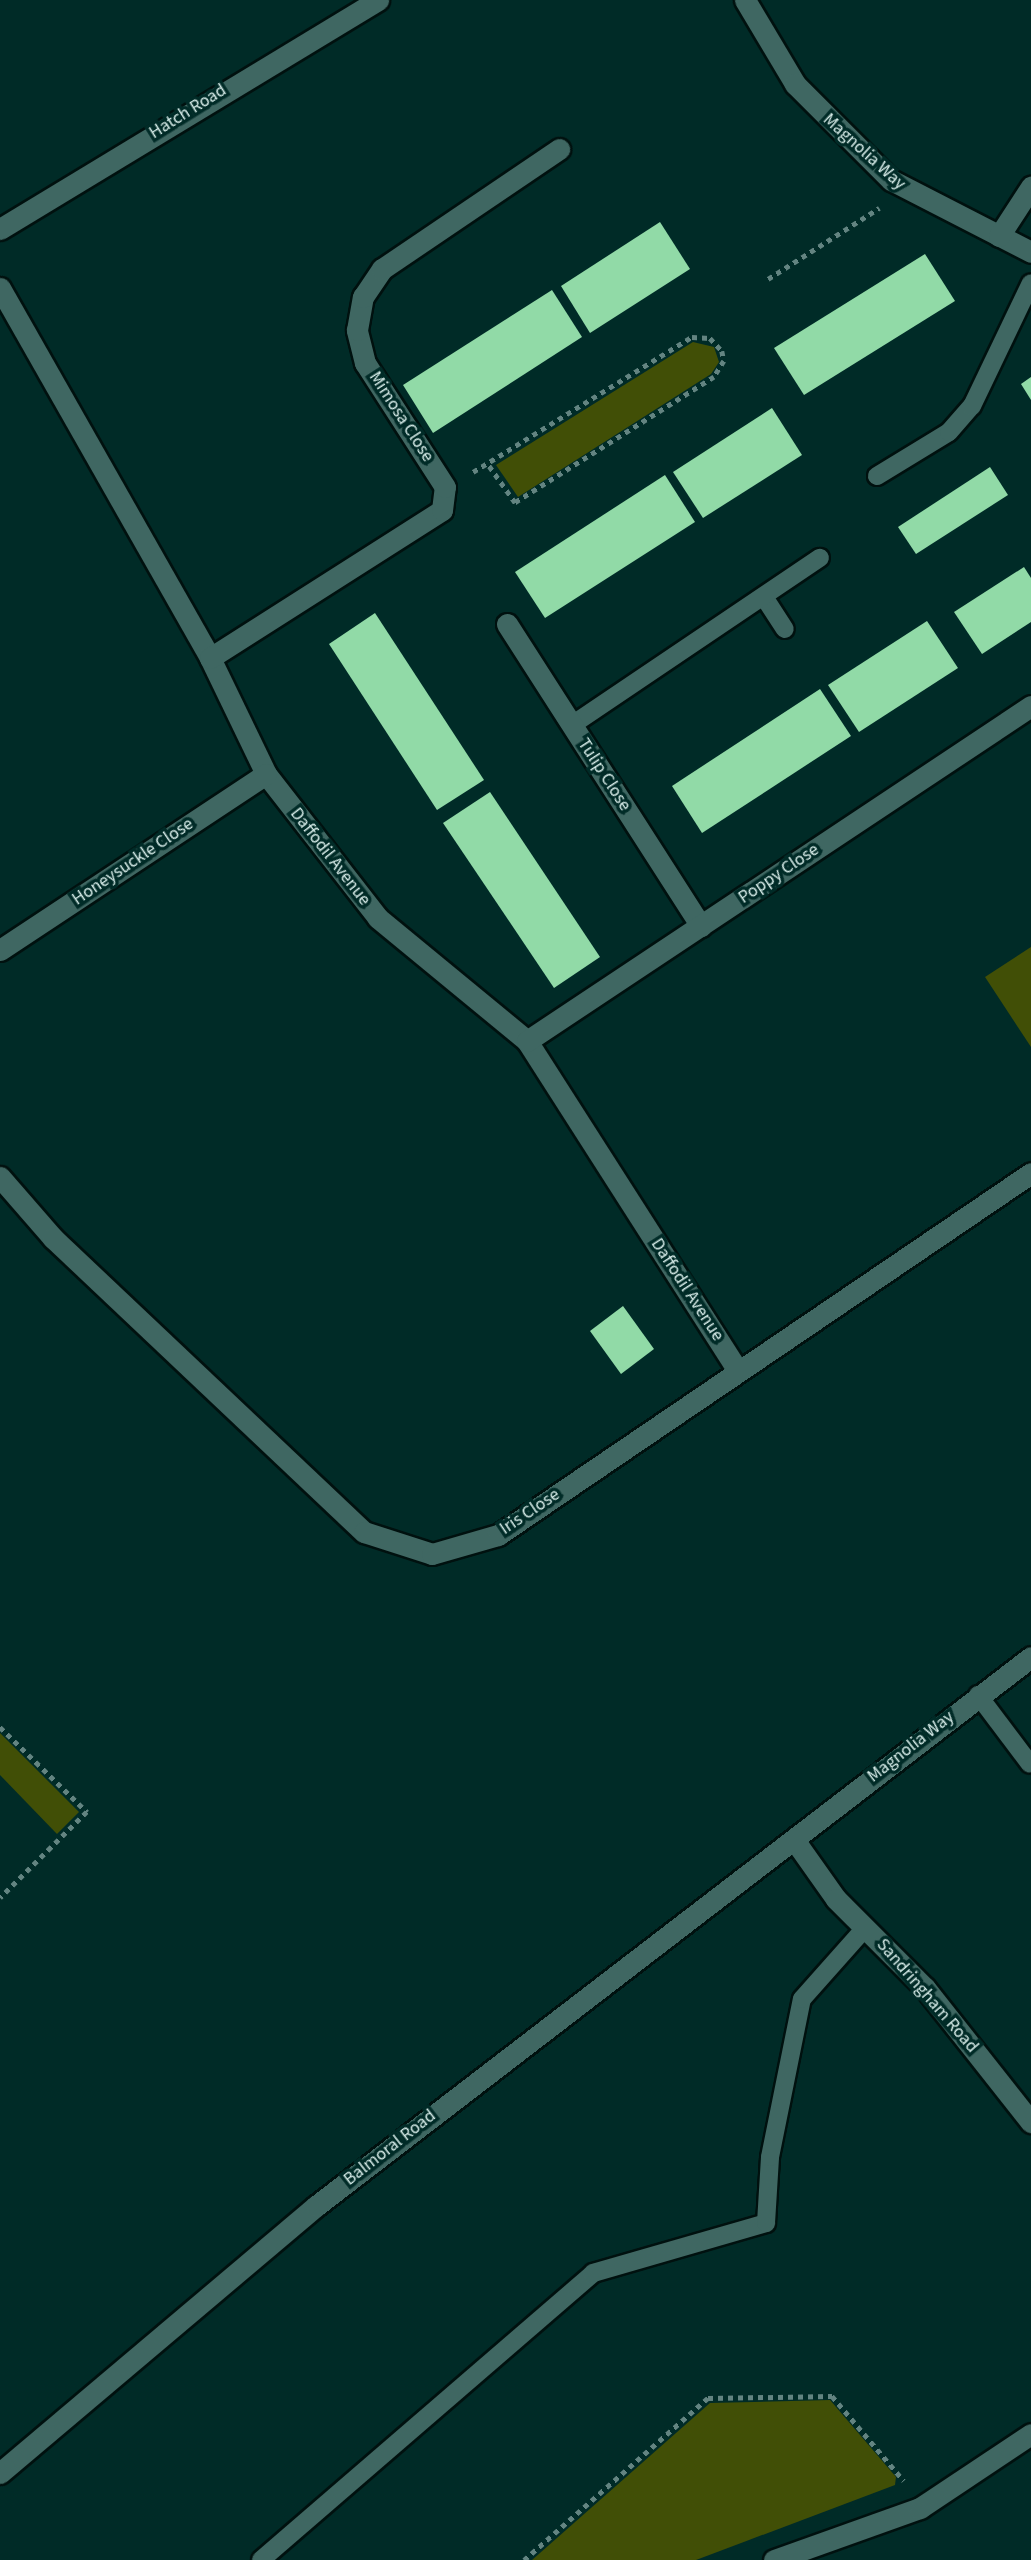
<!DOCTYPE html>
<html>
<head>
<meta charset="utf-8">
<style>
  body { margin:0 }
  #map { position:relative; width:1031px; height:2560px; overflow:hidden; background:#002b27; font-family:"Source Sans 3",sans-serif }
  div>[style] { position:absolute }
  .green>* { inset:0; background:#414f06 }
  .building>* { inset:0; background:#91daa7 }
  .path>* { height:4.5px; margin-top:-2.25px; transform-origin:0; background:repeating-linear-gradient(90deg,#638481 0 5px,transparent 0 10px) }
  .roads { filter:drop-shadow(2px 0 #00110f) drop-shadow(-2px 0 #00110f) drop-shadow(0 2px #00110f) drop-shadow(0 -2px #00110f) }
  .lane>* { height:18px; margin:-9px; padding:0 9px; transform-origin:9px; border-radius:9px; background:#3f6762 }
  .street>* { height:21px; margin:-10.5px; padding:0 10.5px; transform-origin:10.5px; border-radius:10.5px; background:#3f6762 }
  span { translate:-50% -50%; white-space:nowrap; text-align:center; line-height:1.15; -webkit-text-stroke:7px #002b27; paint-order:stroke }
  .street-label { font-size:18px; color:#d9eeeb }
</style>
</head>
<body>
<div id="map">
  <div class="green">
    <i style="clip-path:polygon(693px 342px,714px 347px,719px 362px,711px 374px,518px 497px,496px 465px)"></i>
    <i style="clip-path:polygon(1031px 947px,1031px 1047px,985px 977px)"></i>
    <i style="clip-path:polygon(0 1733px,79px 1812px,57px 1834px,0 1775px)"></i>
    <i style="clip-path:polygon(830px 2400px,896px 2477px,895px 2485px,696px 2560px,532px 2560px,710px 2403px)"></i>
  </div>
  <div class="building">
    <i style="clip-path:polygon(660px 222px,690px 269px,590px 333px,561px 286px)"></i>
    <i style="clip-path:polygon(925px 254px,955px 301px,804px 395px,774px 348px)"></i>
    <i style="clip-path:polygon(552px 290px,582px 337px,433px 433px,403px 385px)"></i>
    <i style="clip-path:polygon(1031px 377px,1031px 400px,1021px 384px)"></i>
    <i style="clip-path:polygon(772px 408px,802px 455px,703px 518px,673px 472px)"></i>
    <i style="clip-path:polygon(990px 467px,1008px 495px,916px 554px,898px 527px)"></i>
    <i style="clip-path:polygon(665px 475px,695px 522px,545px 618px,515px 572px)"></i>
    <i style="clip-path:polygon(1024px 567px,1031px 578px,1031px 622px,982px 654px,954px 612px)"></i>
    <i style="clip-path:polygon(375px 613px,484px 780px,437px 810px,329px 644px)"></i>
    <i style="clip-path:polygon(927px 621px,958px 668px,859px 732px,828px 685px)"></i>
    <i style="clip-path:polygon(820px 689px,851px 736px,702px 833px,672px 786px)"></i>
    <i style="clip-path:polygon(490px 792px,600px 957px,554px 988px,443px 823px)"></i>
    <i style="clip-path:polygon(623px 1306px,654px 1349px,621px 1374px,590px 1331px)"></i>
  </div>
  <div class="path">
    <i style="left:768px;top:279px;width:132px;rotate:-32.6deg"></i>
    <i style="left:473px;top:472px;width:257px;rotate:-31.7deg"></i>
    <i style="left:692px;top:337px;width:18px;rotate:3deg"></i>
    <i style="left:710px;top:338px;width:18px;rotate:47deg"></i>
    <i style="left:722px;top:351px;width:10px;rotate:79deg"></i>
    <i style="left:724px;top:361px;width:19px;rotate:122deg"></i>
    <i style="left:714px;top:377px;width:236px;rotate:147.7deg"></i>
    <i style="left:515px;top:503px;width:47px;rotate:-125.4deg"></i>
    <i style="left:0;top:1727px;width:122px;rotate:44.3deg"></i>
    <i style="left:87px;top:1812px;width:122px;rotate:135.3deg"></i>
    <i style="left:524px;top:2560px;width:245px;rotate:-41.4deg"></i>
    <i style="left:708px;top:2398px;width:124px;rotate:-0.9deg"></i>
    <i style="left:832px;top:2396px;width:111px;rotate:49.7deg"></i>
  </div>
  <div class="roads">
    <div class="lane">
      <i style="left:877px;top:476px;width:84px;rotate:-31.4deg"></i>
      <i style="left:949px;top:432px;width:35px;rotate:-49deg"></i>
      <i style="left:972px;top:406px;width:136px;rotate:-64.4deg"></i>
      <i style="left:764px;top:597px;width:38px;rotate:57deg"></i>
      <i style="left:572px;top:725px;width:299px;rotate:-34deg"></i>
      <i style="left:978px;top:1695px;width:86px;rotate:53deg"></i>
      <i style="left:261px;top:2560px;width:439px;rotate:-40.8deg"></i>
      <i style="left:593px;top:2273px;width:180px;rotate:-16.1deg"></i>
      <i style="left:766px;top:2223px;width:66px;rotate:-86.5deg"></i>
      <i style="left:770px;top:2157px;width:161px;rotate:-78.6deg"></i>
      <i style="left:802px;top:1999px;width:96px;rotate:-48.4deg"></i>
    </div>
    <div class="street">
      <i style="left:745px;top:0;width:98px;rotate:59.2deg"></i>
      <i style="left:795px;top:84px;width:136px;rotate:45deg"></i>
      <i style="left:891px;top:180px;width:157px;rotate:27.2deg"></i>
      <i style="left:0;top:229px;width:442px;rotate:-31.2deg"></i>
      <i style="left:999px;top:236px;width:59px;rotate:-56.9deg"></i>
      <i style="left:0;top:288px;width:425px;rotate:60.4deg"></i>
      <i style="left:210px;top:658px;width:129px;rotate:64.2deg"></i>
      <i style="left:266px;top:774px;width:182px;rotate:52.1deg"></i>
      <i style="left:378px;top:918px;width:193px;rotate:39.5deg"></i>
      <i style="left:527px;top:1041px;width:388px;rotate:57.4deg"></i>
      <i style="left:507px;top:624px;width:359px;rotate:57.3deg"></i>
      <i style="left:210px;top:658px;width:275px;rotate:-32.5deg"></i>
      <i style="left:442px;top:510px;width:23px;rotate:-83deg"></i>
      <i style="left:445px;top:487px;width:148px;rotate:-122.8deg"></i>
      <i style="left:365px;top:363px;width:34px;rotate:-104deg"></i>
      <i style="left:357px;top:330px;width:34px;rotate:-80deg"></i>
      <i style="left:363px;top:297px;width:34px;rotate:-56deg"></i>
      <i style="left:382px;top:269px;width:214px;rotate:-34.1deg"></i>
      <i style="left:0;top:950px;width:319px;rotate:-33.5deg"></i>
      <i style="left:527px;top:1041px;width:605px;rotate:-33.61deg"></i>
      <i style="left:0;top:1177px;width:81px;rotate:49deg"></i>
      <i style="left:53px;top:1238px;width:428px;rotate:43.4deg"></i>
      <i style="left:364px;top:1532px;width:71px;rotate:17.9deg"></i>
      <i style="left:432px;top:1554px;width:69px;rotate:-16.1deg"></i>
      <i style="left:498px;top:1535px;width:644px;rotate:-34.18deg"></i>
      <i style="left:795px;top:1841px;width:71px;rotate:54.7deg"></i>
      <i style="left:836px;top:1899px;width:126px;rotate:45deg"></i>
      <i style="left:925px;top:1988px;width:171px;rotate:51.7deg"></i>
      <i style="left:0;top:2473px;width:414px;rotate:-40.2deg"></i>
      <i style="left:316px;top:2206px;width:901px;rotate:-37.52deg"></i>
      <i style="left:774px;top:2560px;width:155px;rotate:-19.6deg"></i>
      <i style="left:920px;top:2508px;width:133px;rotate:-33.7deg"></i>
    </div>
  </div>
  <div class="street-label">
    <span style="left:188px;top:112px;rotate:-32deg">Hatch Road</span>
    <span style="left:864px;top:152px;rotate:42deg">Magnolia Way</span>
    <span style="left:401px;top:417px;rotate:57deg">Mimosa Close</span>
    <span style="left:604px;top:775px;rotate:57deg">Tulip Close</span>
    <span style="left:330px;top:857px;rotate:52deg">Daffodil Avenue</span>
    <span style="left:133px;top:862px;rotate:-34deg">Honeysuckle Close</span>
    <span style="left:779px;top:874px;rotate:-34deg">Poppy Close</span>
    <span style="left:687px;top:1290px;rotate:57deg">Daffodil Avenue</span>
    <span style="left:530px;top:1512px;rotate:-34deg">Iris Close</span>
    <span style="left:911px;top:1747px;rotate:-38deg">Magnolia Way</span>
    <span style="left:927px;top:1996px;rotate:49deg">Sandringham Road</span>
    <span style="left:390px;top:2148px;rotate:-38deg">Balmoral Road</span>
  </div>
</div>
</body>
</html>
